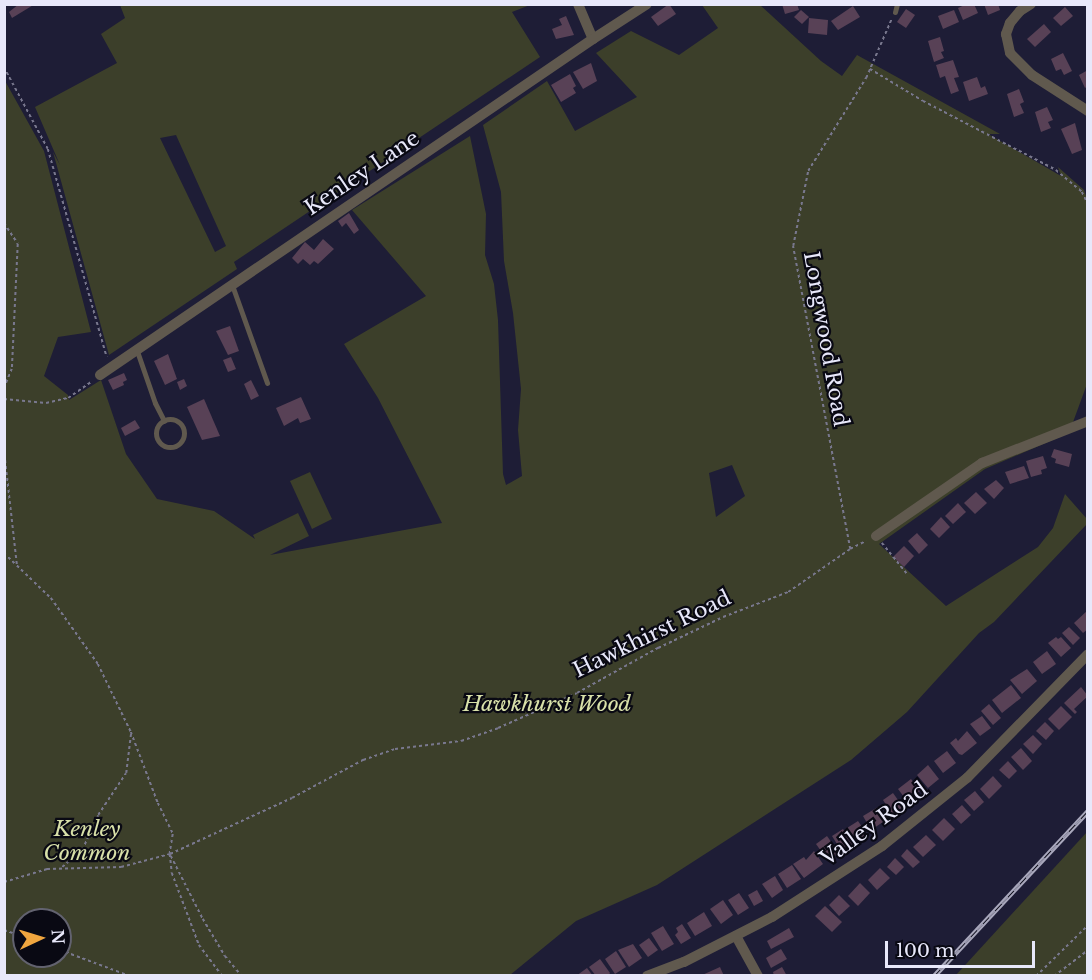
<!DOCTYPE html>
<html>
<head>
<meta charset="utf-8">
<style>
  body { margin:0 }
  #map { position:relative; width:1092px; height:980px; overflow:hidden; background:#1e1d36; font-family:"Libre Baskerville",serif }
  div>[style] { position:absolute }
  .green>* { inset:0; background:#3c3f2a }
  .building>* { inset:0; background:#584156 }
  .path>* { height:1.5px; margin-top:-0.75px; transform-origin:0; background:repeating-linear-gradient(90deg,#79788e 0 3px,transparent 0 6px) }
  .lane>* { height:5px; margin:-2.5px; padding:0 2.5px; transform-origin:2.5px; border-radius:2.5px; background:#60594e }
  .lane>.ring { margin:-2.5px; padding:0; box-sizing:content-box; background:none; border:5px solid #60594e; border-radius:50% }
  .street>* { height:10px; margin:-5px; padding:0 5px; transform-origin:5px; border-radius:5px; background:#60594e }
  .rail>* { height:5px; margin-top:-2.5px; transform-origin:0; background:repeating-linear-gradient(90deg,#090913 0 9px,#a9a8bc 0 18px); box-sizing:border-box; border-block:2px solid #a9a8bc }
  span { translate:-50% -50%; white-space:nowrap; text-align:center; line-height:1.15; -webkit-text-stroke:4.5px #090913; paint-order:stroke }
  .street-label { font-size:21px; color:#e8e8fa }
  .park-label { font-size:21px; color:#d9e1a9; font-style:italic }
  .frame { position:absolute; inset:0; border:6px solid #e8e8fa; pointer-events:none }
  .north { position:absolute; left:12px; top:908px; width:60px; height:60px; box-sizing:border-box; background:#090913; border:2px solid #62626f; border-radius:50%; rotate:86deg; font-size:16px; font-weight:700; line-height:24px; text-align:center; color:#e8e8fa }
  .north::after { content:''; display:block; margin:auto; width:21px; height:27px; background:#f0a63f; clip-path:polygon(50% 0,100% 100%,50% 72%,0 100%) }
  .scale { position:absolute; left:885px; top:941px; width:150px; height:27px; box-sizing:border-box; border:3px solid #e8e8fa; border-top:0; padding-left:8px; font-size:18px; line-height:21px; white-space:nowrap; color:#e8e8fa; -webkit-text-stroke:4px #090913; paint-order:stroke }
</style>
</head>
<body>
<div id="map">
  <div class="green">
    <i style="clip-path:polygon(evenodd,120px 5px,530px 5px,512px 12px,540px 57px,234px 262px,237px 269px,109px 355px,53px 152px,60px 165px,35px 107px,117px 63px,101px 34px,125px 18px,120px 5px,176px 135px,226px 246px,215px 252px,160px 138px,176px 135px)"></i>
    <i style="clip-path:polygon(evenodd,702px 5px,760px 5px,821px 61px,842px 76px,857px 55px,1000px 134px,988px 134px,1061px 176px,1058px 167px,1084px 190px,1087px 199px,1087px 384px,1069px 433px,985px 469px,879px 544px,946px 606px,1038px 547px,1053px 528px,1065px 494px,1087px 519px,1087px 524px,994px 622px,979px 633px,907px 712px,851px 760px,657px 885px,576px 921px,510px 975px,5px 975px,4px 79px,44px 151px,91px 332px,58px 337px,44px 376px,68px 395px,69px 400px,101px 380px,126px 454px,157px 499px,214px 511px,255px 539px,253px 535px,298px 513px,309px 536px,270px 555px,442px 523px,378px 398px,344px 344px,426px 296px,352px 210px,470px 136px,486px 214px,485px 255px,494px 284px,498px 320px,503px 474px,506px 485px,522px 476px,518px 430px,521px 389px,513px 313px,504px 261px,501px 192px,483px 125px,547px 81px,575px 131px,637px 97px,596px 53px,631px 31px,679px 55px,718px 28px,702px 5px,732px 465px,745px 496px,716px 517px,709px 473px,732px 465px,702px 5px,24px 920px,60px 920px,60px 956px,24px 956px,24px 920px)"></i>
    <i style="clip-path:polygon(310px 472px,332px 519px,312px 529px,290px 481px)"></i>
    <i style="clip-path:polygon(1087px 832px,1087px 975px,956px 975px)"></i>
  </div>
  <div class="building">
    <i style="clip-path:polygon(19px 4px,35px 4px,12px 18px,9px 12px)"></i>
    <i style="clip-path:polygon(669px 4px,676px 14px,658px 26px,651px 17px)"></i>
    <i style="clip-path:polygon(782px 4px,797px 4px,799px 10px,785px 14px)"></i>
    <i style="clip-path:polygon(967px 4px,974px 4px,978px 13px,963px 20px,958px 8px)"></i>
    <i style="clip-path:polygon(984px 4px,998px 4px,1000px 10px,988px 15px)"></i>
    <i style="clip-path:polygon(853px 6px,860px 17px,838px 30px,831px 21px)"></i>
    <i style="clip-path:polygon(1065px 7px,1073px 16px,1061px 26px,1053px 18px)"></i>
    <i style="clip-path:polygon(906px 9px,915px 15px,906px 28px,897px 22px)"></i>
    <i style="clip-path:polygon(801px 10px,809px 17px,802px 24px,794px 17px)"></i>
    <i style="clip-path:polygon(954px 10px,959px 22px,943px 29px,938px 16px)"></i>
    <i style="clip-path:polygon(566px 16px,574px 35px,556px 39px,552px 29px,562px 25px,559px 19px)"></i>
    <i style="clip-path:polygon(809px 18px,828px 20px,827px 35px,808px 33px)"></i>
    <i style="clip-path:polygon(1044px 24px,1051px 32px,1035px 47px,1027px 39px)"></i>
    <i style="clip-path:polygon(940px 37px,944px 51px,941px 52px,944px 58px,934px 62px,928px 41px)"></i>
    <i style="clip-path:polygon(1063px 53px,1072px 71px,1064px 75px,1061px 69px,1056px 71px,1051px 59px)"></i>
    <i style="clip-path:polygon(953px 60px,959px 77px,954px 78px,959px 91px,951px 94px,945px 76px,940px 78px,936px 65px)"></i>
    <i style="clip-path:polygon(591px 63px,597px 81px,583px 89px,573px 72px)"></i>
    <i style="clip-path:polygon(1088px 70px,1088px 86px,1085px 88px,1079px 75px)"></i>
    <i style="clip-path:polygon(570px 74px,576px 86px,573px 88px,576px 93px,561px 102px,551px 85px)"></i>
    <i style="clip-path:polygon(977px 77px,981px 88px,985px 86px,988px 94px,969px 101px,963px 82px)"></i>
    <i style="clip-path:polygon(1019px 89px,1024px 102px,1020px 104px,1024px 113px,1014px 117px,1007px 94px)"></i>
    <i style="clip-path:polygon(1047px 107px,1053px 120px,1048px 122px,1051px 128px,1041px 132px,1035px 112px)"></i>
    <i style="clip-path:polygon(1075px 123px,1082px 150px,1072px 154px,1061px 129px)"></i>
    <i style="clip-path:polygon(349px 213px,359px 230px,354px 234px,346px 223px,342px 227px,338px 221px)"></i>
    <i style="clip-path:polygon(323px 239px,334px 249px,318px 264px,314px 261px,310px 265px,303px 259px,298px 264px,292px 258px,305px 242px,314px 250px)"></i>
    <i style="clip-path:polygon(230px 326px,239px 351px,228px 355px,216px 331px)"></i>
    <i style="clip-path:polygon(168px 354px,177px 379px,165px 385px,154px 361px)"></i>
    <i style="clip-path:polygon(231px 357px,236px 369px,228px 372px,223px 360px)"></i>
    <i style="clip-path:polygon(124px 373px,127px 380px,123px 382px,124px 385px,113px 390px,108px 380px)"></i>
    <i style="clip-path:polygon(184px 379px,187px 386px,180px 390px,177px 382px)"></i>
    <i style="clip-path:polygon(251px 380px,259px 396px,251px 400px,244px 384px)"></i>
    <i style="clip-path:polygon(301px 397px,311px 419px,300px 423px,298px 418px,284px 426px,276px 408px)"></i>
    <i style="clip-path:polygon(204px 399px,220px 436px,202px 440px,187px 407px)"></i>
    <i style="clip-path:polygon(135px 420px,140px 428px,125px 436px,121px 428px)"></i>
    <i style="clip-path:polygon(1054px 449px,1072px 454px,1069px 467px,1055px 463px,1056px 459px,1051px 457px)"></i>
    <i style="clip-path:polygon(1043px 456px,1047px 468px,1041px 470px,1042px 474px,1031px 477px,1026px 461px)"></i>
    <i style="clip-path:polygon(1024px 466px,1029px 478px,1010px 484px,1005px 472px)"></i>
    <i style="clip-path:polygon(996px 480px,1004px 488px,994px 499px,984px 489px)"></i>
    <i style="clip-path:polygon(976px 492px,987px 503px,975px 514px,964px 503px)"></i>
    <i style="clip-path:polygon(958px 503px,966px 512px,953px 524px,945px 516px)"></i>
    <i style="clip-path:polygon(941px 517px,950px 527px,939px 538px,930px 529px)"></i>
    <i style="clip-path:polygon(917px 533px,928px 545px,919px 554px,908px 541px)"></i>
    <i style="clip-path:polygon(904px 546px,914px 556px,904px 567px,893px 557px)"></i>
    <i style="clip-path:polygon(1088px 610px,1088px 629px,1083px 633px,1074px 623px)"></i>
    <i style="clip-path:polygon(1069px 627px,1080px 638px,1073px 645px,1062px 633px)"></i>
    <i style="clip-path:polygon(1056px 637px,1058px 639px,1061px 637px,1071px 648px,1061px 657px,1048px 643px)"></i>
    <i style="clip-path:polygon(1047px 651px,1056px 664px,1042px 674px,1033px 662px)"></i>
    <i style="clip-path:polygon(1027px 669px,1037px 681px,1022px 694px,1010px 680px)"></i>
    <i style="clip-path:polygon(1011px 685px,1021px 698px,1002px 713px,992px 700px)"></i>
    <i style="clip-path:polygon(1081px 687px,1088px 696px,1074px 709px,1077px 712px,1075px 714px,1064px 703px)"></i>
    <i style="clip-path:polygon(989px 704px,1001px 718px,993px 725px,981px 711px)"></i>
    <i style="clip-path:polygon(1061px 706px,1072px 717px,1059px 730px,1048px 719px)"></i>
    <i style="clip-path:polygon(982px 716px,991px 728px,980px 736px,970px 724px)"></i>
    <i style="clip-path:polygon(1045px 722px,1054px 731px,1046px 740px,1036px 731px)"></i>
    <i style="clip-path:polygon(967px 731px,977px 743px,962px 755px,959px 754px,950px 743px,956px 738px,958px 741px)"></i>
    <i style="clip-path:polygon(1033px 735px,1042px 744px,1033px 754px,1023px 744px)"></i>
    <i style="clip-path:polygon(1021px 748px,1032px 761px,1023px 770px,1011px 757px)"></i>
    <i style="clip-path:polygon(947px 751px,956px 763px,943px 773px,934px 761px)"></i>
    <i style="clip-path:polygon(1008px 761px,1017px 771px,1009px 779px,999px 770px)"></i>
    <i style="clip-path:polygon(928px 765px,939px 779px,928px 788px,917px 775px)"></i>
    <i style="clip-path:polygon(993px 776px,1002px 786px,989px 799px,980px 789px)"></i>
    <i style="clip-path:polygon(911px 779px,920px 791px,907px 801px,898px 789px)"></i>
    <i style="clip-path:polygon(975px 791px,984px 802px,974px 811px,964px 800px)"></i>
    <i style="clip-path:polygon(893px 793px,903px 807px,892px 814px,883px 800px)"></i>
    <i style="clip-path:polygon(962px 805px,971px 815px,961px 824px,952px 814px)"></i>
    <i style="clip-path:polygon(878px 807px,886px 820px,871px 830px,863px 816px)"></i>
    <i style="clip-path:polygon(944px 818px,955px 829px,943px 841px,932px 830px)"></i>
    <i style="clip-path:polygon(858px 821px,867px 834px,857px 841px,847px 828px)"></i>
    <i style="clip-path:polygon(843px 829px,853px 844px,842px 852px,832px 836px)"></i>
    <i style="clip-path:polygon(926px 835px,936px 845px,923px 857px,913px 847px)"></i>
    <i style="clip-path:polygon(827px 836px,839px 853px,828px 861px,816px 844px)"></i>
    <i style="clip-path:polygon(907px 849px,920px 862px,913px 868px,901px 856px)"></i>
    <i style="clip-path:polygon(814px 851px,823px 864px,804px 878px,793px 864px,804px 857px,806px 860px)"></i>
    <i style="clip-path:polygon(895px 858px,904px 867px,896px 875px,887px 867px)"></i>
    <i style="clip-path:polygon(792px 865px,801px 879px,787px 888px,778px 874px)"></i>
    <i style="clip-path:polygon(880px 868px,890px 878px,877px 890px,868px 880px)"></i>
    <i style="clip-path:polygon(775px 876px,783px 890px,772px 898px,762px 884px)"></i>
    <i style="clip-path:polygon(860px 883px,870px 893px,858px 906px,848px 896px)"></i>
    <i style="clip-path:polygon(757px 890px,763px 901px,754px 906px,748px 895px)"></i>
    <i style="clip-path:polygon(739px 893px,749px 908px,738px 915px,728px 900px)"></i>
    <i style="clip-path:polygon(839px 895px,850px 906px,839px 916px,829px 905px)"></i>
    <i style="clip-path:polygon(723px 900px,733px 915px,721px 924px,710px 909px)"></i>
    <i style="clip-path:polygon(825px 906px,842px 922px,832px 932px,815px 916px)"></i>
    <i style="clip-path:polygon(704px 912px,712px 926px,695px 936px,687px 923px)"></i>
    <i style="clip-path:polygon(682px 924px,691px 938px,681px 944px,675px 935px,678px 932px,676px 928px)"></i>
    <i style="clip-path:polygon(663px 926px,674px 944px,662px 951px,651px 933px)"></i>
    <i style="clip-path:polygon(789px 928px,794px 937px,771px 949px,767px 941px)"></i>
    <i style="clip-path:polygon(649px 938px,658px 950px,648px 957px,639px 945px)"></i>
    <i style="clip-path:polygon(633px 944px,642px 958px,629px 967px,618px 950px)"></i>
    <i style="clip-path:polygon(781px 949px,787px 959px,771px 968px,766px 958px)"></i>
    <i style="clip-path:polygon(616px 951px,626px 967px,615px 974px,605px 959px)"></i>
    <i style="clip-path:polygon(600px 959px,610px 973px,608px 976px,596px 976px,589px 967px)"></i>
    <i style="clip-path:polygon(720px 967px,724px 976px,700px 976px)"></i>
    <i style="clip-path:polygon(782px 967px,787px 976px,774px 976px,773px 972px)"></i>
    <i style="clip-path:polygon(587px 968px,593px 976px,576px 976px)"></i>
  </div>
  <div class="path">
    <i style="left:4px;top:67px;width:93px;rotate:61.8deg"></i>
    <i style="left:48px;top:149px;width:216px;rotate:74.2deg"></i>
    <i style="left:870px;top:69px;width:62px;rotate:31.1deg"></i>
    <i style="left:923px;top:101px;width:150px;rotate:27.4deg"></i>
    <i style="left:1056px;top:170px;width:34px;rotate:40deg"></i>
    <i style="left:1082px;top:192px;width:13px;rotate:63deg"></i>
    <i style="left:4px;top:223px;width:25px;rotate:56deg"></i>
    <i style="left:18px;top:244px;width:125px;rotate:92.7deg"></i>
    <i style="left:12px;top:369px;width:22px;rotate:112deg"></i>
    <i style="left:4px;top:399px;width:42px;rotate:5.4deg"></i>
    <i style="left:46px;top:403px;width:23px;rotate:-13deg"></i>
    <i style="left:68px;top:398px;width:29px;rotate:-35deg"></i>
    <i style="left:4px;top:448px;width:117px;rotate:83.6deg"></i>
    <i style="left:882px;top:543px;width:40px;rotate:51deg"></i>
    <i style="left:850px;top:549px;width:308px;rotate:-100.7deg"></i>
    <i style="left:793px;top:246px;width:76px;rotate:-78.7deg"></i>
    <i style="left:808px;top:171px;width:110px;rotate:-58.1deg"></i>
    <i style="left:866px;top:78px;width:65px;rotate:-66.6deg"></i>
    <i style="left:4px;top:553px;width:65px;rotate:43.8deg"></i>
    <i style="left:51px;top:598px;width:81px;rotate:54.5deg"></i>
    <i style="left:98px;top:664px;width:76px;rotate:64.1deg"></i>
    <i style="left:131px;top:732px;width:76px;rotate:69.2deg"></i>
    <i style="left:158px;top:803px;width:34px;rotate:64deg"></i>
    <i style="left:173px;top:834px;width:20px;rotate:99deg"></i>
    <i style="left:170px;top:854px;width:19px;rotate:84deg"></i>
    <i style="left:172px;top:873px;width:77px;rotate:69.4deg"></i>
    <i style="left:199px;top:945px;width:39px;rotate:53deg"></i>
    <i style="left:171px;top:856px;width:71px;rotate:63.1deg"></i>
    <i style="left:203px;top:919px;width:43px;rotate:59.3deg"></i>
    <i style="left:225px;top:956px;width:26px;rotate:50deg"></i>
    <i style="left:62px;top:867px;width:26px;rotate:-40deg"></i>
    <i style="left:82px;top:850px;width:38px;rotate:-65deg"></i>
    <i style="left:98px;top:815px;width:50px;rotate:-56.3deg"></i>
    <i style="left:126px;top:773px;width:39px;rotate:-83deg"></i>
    <i style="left:4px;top:882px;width:45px;rotate:-16.8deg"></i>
    <i style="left:47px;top:869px;width:74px;rotate:-1.5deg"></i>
    <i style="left:121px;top:867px;width:51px;rotate:-14.9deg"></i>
    <i style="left:170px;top:854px;width:134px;rotate:-24.7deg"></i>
    <i style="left:292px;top:798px;width:81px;rotate:-28.2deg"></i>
    <i style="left:363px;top:760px;width:34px;rotate:-19deg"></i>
    <i style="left:395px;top:749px;width:66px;rotate:-6.9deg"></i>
    <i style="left:461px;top:741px;width:39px;rotate:-19deg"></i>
    <i style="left:498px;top:728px;width:86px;rotate:-23.9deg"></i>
    <i style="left:577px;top:693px;width:93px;rotate:-29.1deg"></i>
    <i style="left:658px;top:648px;width:72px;rotate:-25.5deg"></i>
    <i style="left:723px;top:617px;width:70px;rotate:-21deg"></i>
    <i style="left:788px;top:592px;width:75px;rotate:-34.7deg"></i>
    <i style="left:850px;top:549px;width:18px;rotate:-27deg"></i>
    <i style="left:4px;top:930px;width:21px;rotate:19deg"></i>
    <i style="left:60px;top:950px;width:75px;rotate:20.4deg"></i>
    <i style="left:1036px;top:976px;width:73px;rotate:-44.4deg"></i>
    <i style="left:1054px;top:976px;width:43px;rotate:-37.4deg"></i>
  </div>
  <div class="lane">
    <i style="left:895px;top:12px;width:8px;rotate:-76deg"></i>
    <i style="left:232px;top:285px;width:104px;rotate:70.3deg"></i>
    <i style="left:137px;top:351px;width:55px;rotate:70.9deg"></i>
    <i style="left:155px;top:403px;width:20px;rotate:63deg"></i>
    <i class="ring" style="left:156px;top:419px;width:23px;height:23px"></i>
  </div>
  <div class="street">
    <i style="left:578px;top:4px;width:38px;rotate:67deg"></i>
    <i style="left:1031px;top:4px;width:13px;rotate:148deg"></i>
    <i style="left:1020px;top:11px;width:16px;rotate:130deg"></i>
    <i style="left:1010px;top:23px;width:12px;rotate:110deg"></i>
    <i style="left:1006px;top:34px;width:19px;rotate:78deg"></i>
    <i style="left:1010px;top:53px;width:31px;rotate:45deg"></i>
    <i style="left:1032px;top:75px;width:67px;rotate:32.7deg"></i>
    <i style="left:100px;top:375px;width:597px;rotate:-34.28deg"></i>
    <i style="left:593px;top:39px;width:64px;rotate:-32.9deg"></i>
    <i style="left:876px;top:536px;width:129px;rotate:-34.6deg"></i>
    <i style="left:982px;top:463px;width:114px;rotate:-21.6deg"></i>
    <i style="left:736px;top:936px;width:46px;rotate:61.2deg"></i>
    <i style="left:647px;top:976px;width:40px;rotate:-21deg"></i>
    <i style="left:684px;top:962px;width:99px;rotate:-27.1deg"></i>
    <i style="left:772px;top:917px;width:131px;rotate:-32.8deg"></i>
    <i style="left:882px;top:846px;width:109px;rotate:-38.7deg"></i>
    <i style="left:967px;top:778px;width:173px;rotate:-45.7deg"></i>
  </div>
  <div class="rail">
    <i style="left:934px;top:976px;width:226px;rotate:-47deg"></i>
  </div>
  <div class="street-label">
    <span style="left:362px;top:173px;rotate:-34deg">Kenley Lane</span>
    <span style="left:826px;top:339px;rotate:80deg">Longwood Road</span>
    <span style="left:652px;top:634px;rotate:-26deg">Hawkhirst Road</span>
    <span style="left:874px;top:824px;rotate:-36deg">Valley Road</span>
  </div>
  <div class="park-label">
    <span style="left:547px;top:704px">Hawkhurst Wood</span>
    <span style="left:87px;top:841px">Kenley<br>Common</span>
  </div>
  <div class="frame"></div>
  <div class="north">N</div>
  <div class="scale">100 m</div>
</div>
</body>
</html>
